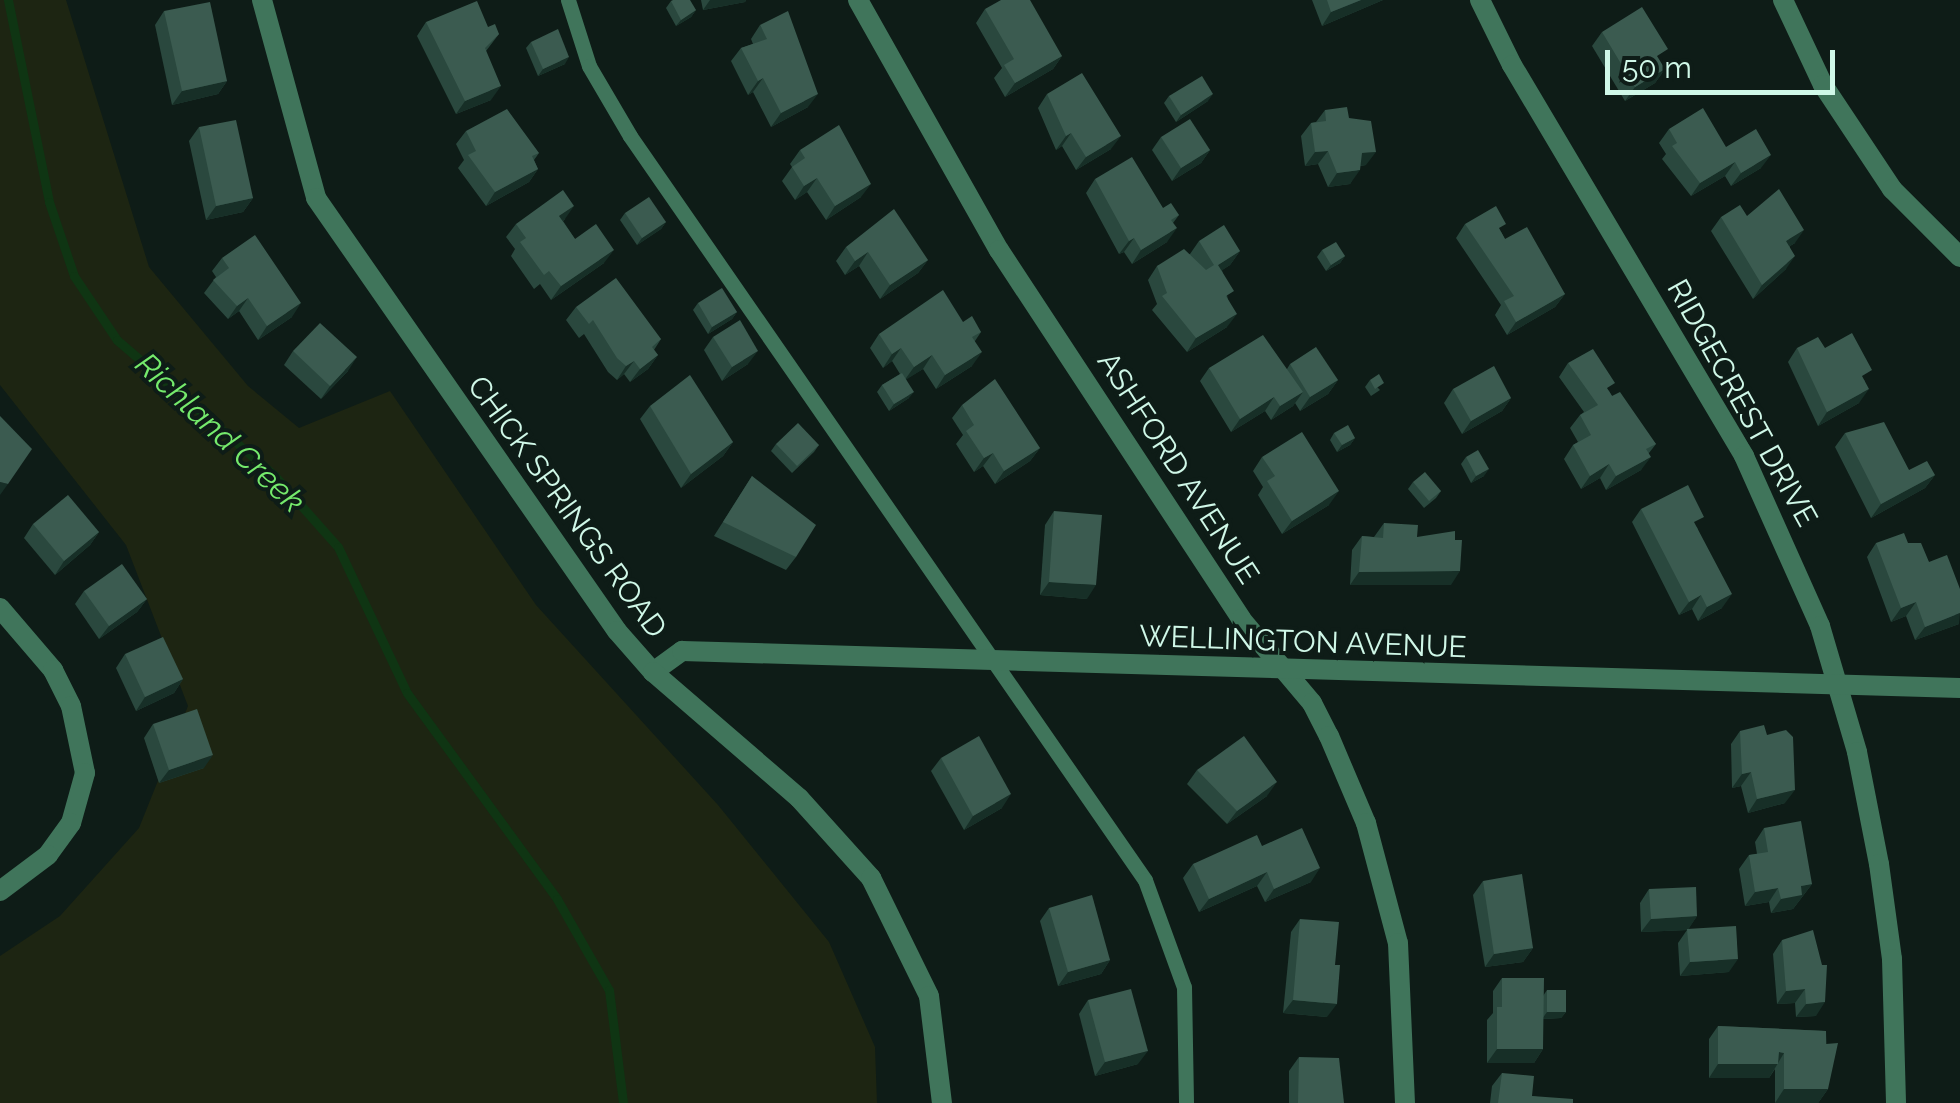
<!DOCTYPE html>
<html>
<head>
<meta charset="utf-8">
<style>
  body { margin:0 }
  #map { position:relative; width:1960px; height:1103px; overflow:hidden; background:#0e1c17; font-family:Raleway,sans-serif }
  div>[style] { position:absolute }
  .green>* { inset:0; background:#1d2512 }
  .stream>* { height:9px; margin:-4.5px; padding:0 4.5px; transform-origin:4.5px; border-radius:4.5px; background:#0f3513 }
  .service>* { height:15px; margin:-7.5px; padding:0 7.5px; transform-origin:7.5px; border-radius:7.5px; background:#40755b }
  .minor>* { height:20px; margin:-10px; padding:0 10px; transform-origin:10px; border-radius:10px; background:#40755b }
  .tertiary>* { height:20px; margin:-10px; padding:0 10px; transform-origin:10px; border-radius:10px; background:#40755b }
  .wall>* { inset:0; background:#2a483e }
  .shaded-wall>* { inset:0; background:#172f27 }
  .building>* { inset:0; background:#3b5b50 }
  span { translate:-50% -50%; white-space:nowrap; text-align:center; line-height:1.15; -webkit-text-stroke:8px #0e1c17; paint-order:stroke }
  .street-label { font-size:30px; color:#d0f8e8 }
  .water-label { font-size:32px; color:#75ea6c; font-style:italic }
  .scale { position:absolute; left:1605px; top:50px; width:230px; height:45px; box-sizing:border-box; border:5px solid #d0f8e8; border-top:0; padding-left:12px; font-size:30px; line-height:35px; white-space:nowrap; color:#d0f8e8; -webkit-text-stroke:8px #0e1c17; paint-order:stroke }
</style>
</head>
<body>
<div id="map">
  <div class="green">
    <i style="clip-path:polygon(0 0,66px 0,149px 267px,248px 386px,299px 428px,390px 391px,536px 605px,718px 805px,829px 942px,875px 1047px,877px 1103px,0 1103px,0 956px,60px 916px,139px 828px,188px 706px,126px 545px,0 385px)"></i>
  </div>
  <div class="stream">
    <i style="left:8px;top:0;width:206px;rotate:78.5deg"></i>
    <i style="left:49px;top:202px;width:78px;rotate:71.3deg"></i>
    <i style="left:74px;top:276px;width:77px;rotate:56.1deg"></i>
    <i style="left:117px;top:340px;width:207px;rotate:40.7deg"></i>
    <i style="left:274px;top:475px;width:96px;rotate:48.4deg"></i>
    <i style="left:338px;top:547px;width:161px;rotate:64.7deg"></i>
    <i style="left:407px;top:693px;width:255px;rotate:53.9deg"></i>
    <i style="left:557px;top:899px;width:105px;rotate:60.3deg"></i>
    <i style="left:609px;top:990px;width:114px;rotate:82.9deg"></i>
  </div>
  <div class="service">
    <i style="left:568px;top:0;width:69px;rotate:72.3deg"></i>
    <i style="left:589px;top:66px;width:81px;rotate:59.6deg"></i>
    <i style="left:630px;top:136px;width:905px;rotate:55.31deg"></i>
    <i style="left:1145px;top:880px;width:114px;rotate:70deg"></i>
    <i style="left:1184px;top:987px;width:116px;rotate:89deg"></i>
  </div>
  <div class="minor">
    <i style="left:858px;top:0;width:287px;rotate:60.6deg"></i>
    <i style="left:999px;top:250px;width:441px;rotate:56.7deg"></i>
    <i style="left:1241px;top:619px;width:110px;rotate:49.8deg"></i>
    <i style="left:1312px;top:703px;width:37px;rotate:63deg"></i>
    <i style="left:1329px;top:736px;width:95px;rotate:67deg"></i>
    <i style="left:1366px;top:823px;width:124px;rotate:75.1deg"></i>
    <i style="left:1398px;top:943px;width:160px;rotate:87.5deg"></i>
    <i style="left:1480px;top:0;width:72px;rotate:63.8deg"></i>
    <i style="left:1512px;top:65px;width:455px;rotate:59.3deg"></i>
    <i style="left:1744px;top:456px;width:186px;rotate:65.9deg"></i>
    <i style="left:1820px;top:626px;width:131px;rotate:73.6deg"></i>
    <i style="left:1857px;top:752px;width:114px;rotate:78.9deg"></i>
    <i style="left:1879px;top:864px;width:96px;rotate:82.2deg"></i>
    <i style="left:1892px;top:959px;width:144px;rotate:88.4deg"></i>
    <i style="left:1783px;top:0;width:94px;rotate:64.8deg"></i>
    <i style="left:1823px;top:85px;width:125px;rotate:56.4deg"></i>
    <i style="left:1892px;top:189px;width:96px;rotate:45deg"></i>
    <i style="left:0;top:608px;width:82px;rotate:49.5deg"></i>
    <i style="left:53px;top:670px;width:40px;rotate:63.4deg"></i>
    <i style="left:71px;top:706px;width:68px;rotate:78.2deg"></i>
    <i style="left:85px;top:773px;width:52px;rotate:105.6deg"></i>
    <i style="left:71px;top:823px;width:39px;rotate:126deg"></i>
    <i style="left:48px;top:855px;width:60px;rotate:143.1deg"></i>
    <i style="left:653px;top:672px;width:36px;rotate:-36deg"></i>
    <i style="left:682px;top:651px;width:1279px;rotate:1.66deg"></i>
  </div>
  <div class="tertiary">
    <i style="left:262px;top:0;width:205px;rotate:74.7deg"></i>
    <i style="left:316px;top:198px;width:527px;rotate:55.19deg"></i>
    <i style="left:617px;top:631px;width:55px;rotate:48.7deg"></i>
    <i style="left:653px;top:672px;width:193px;rotate:40.8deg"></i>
    <i style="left:799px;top:798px;width:108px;rotate:48deg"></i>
    <i style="left:871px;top:878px;width:131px;rotate:63.8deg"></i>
    <i style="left:929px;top:996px;width:108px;rotate:83.1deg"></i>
  </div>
  <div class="wall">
    <i style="clip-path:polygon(701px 0,746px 0,745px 2px,703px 10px)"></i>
    <i style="clip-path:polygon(1312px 0,1383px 0,1322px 26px)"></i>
    <i style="clip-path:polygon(671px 1px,696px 10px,691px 17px,676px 26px,666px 8px)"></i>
    <i style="clip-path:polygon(985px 9px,1062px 56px,1053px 69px,1005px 97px,994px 78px,1002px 68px,976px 23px)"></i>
    <i style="clip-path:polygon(164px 11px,227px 81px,218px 94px,172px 105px,155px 25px)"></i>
    <i style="clip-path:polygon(426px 22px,488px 27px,499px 34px,486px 51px,491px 100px,456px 114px,417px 36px)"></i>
    <i style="clip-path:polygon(760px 25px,808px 107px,771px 127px,753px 92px,748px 95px,731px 61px,741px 48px,753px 44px,751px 39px)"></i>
    <i style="clip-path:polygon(1602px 32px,1665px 69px,1655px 83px,1625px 101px,1592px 46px)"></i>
    <i style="clip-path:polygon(531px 42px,565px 64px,538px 76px,526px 48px)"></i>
    <i style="clip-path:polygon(1047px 94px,1111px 149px,1076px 170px,1062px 146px,1056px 150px,1038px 108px)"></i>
    <i style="clip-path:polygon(1169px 96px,1208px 101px,1176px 122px,1164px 103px)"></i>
    <i style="clip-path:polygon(1325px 110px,1349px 118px,1366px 165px,1360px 166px,1350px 184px,1328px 187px,1318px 164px,1305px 166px,1301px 136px,1311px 123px,1316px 122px)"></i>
    <i style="clip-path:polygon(199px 127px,253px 198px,243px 212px,206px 220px,189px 141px)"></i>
    <i style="clip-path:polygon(1669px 129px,1726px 147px,1761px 168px,1731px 186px,1725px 176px,1691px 196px,1662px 159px,1666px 154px,1659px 143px)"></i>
    <i style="clip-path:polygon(466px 131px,539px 153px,534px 160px,538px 169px,529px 182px,486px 206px,458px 168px,464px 160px,456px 144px)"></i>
    <i style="clip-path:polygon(1161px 137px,1210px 150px,1201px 163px,1172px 181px,1152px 150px)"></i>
    <i style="clip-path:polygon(800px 150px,861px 197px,826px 220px,807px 192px,795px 200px,782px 181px,792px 167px,790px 164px)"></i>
    <i style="clip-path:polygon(1095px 179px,1163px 208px,1179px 215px,1173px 223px,1167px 242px,1132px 264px,1124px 252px,1119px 254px,1086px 193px)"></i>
    <i style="clip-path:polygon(625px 213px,666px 222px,661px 229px,637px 245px,620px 220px)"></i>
    <i style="clip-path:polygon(1747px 216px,1795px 243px,1790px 246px,1786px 269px,1753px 299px,1711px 231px,1721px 217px)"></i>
    <i style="clip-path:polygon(565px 219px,563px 221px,575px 239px,604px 263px,551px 300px,540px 284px,534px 289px,511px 256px,515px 249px,506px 237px,516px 224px)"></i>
    <i style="clip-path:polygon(1465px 224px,1501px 232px,1505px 239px,1565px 294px,1555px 307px,1507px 335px,1495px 315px,1501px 305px,1456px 238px)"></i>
    <i style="clip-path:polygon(1199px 241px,1240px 251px,1230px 265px,1222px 270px,1228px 300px,1227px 327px,1187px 352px,1152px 310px,1157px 304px,1148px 280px,1157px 266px,1190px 254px)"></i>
    <i style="clip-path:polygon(846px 247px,928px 260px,918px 273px,880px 299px,859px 266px,845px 275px,836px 261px)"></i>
    <i style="clip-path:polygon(1322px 250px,1345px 256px,1340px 263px,1326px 271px,1317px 257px)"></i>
    <i style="clip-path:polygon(222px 258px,292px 317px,258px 340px,239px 311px,228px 319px,204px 293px,216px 277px,212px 271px)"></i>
    <i style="clip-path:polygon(698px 303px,737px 312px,732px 319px,708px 334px,693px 310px)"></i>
    <i style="clip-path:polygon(576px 307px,661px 339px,654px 350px,658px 355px,648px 369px,630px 382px,624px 374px,617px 380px,608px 372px,584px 334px,579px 338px,566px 320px)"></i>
    <i style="clip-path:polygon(963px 322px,981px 332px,975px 341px,972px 366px,936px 389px,923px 369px,906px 379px,909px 398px,889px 411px,877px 392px,882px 385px,900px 374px,892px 361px,883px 368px,870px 348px,879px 334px)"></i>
    <i style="clip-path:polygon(713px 337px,748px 364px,722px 381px,704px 350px)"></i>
    <i style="clip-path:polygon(1797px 348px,1825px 348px,1865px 381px,1859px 403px,1818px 426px,1788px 362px)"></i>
    <i style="clip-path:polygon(293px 351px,348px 371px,321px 399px,284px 365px)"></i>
    <i style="clip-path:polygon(1568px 363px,1609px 391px,1612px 396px,1656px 444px,1649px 453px,1641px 470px,1606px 490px,1600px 478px,1581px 489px,1564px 459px,1573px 445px,1578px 442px,1570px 428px,1580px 415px,1584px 412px,1559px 377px)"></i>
    <i style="clip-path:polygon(1290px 364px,1338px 380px,1328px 394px,1300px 411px,1295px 403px,1293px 406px,1271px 420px,1265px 411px,1231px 432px,1200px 381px,1209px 368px,1287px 369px)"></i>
    <i style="clip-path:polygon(1370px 380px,1380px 390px,1371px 396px,1365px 387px)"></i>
    <i style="clip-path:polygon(1453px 389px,1511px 398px,1502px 411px,1462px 434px,1444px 403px)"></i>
    <i style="clip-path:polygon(962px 405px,1040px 448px,1030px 461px,995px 484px,983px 466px,974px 472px,956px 444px,963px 435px,952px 418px)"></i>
    <i style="clip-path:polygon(650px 406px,733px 442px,723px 456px,681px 488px,640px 419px)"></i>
    <i style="clip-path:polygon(1334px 433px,1355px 438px,1350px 445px,1337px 452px,1330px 440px)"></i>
    <i style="clip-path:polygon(1845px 433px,1909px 470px,1935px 475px,1925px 488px,1871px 518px,1835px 447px)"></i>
    <i style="clip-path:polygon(776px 444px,819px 445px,814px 452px,792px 473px,771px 451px)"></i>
    <i style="clip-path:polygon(1262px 457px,1329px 505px,1282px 534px,1258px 495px,1263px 487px,1253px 471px)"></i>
    <i style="clip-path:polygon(1466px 457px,1484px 476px,1471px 483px,1461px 464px)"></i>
    <i style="clip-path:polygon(752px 476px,796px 557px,786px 570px,714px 536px)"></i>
    <i style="clip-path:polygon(1413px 482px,1441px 491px,1436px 498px,1424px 508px,1408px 489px)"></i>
    <i style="clip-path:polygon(1641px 509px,1697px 527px,1722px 608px,1698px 621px,1692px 609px,1679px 615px,1632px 522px)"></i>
    <i style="clip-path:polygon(1054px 511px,1087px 599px,1040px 595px,1045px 525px)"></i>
    <i style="clip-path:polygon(1384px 523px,1417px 537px,1455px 540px,1451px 585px,1350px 585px,1352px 550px,1362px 536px,1374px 537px)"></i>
    <i style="clip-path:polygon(33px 524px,99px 532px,90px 545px,55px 575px,24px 538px)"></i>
    <i style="clip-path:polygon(1876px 543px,1908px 543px,1929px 562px,1959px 624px,1915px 640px,1906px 616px,1891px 622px,1867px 557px)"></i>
    <i style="clip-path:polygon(84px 591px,147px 599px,137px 612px,99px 639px,75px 604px)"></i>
    <i style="clip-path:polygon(125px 654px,183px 679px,174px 693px,136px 711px,116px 668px)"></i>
    <i style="clip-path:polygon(153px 724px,204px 768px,159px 783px,144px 738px)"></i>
    <i style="clip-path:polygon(1740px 731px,1785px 803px,1748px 813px,1741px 786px,1732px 788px,1731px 744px)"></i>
    <i style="clip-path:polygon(941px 758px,1002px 808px,964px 830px,931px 771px)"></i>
    <i style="clip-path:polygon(1197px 770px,1267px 796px,1227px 824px,1187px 784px)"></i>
    <i style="clip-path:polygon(1764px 828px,1812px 884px,1793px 909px,1771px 913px,1769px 902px,1745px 906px,1739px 869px,1749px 855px,1757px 854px,1755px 842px)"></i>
    <i style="clip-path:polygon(1262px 846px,1311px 882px,1265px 902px,1257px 886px,1199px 912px,1183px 878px,1193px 864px)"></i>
    <i style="clip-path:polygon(1483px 881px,1533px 948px,1523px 962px,1485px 967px,1473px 895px)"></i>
    <i style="clip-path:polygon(1649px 889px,1697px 916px,1688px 929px,1729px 972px,1680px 976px,1678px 943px,1687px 930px,1641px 932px,1640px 903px)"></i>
    <i style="clip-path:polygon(1049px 908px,1110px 960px,1101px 974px,1058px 986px,1040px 921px)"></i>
    <i style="clip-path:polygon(1300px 919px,1327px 1017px,1283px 1013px,1291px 932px)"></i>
    <i style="clip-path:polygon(1782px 940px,1822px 965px,1816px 1016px,1796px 1017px,1795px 1003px,1777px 1004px,1773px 954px)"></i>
    <i style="clip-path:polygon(1502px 978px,1543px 996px,1547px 990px,1566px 1012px,1561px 1018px,1543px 1019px,1543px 1049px,1534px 1063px,1487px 1063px,1487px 1020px,1493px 1013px,1493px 991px)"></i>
    <i style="clip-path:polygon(1088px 1000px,1138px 1064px,1095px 1076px,1079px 1014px)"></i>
    <i style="clip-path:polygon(1718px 1026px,1826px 1031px,1828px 1089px,1818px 1103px,1775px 1103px,1775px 1069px,1769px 1078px,1709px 1078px,1709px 1039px)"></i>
    <i style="clip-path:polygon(1299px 1057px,1344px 1103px,1289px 1103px,1289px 1071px)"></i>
    <i style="clip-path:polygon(1502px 1073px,1532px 1096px,1573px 1103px,1490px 1103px,1492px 1086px)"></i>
  </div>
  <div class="shaded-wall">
    <i style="clip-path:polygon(710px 0,746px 0,745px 2px,703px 10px)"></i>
    <i style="clip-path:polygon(1361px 0,1383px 0,1322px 26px,1331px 12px)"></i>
    <i style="clip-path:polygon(696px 10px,691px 17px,676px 26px,681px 20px)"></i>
    <i style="clip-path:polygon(1062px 56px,1053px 69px,1005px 97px,1015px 83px)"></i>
    <i style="clip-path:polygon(569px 57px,565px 64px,538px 76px,543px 69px)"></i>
    <i style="clip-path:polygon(1665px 69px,1655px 83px,1625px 101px,1635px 87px)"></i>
    <i style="clip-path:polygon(763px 78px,753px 92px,748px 95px,758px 81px)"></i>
    <i style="clip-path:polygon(227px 81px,218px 94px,172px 105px,182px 91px)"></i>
    <i style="clip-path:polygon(501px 86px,491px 100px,456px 114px,465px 101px)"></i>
    <i style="clip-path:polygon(818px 94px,808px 107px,771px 127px,781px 113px)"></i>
    <i style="clip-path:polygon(1213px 94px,1208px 101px,1176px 122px,1181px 115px)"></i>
    <i style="clip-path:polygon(1071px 133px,1062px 146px,1056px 150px,1066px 136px)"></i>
    <i style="clip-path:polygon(1121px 136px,1111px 149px,1076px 170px,1086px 157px)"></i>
    <i style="clip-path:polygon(1210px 150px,1201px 163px,1172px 181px,1181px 168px)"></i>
    <i style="clip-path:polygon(1328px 151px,1318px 164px,1305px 166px,1315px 152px)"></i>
    <i style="clip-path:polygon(1376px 152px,1366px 165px,1352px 167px,1362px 153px)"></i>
    <i style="clip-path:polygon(1771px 155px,1761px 168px,1731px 186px,1741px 173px)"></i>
    <i style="clip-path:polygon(1735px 162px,1725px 176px,1691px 196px,1700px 183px)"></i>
    <i style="clip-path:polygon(538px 169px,529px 182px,486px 206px,495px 192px)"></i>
    <i style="clip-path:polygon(1360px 170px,1350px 184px,1328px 187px,1337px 173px)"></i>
    <i style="clip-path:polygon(817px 178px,807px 192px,795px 200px,804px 186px)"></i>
    <i style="clip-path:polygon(871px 184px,861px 197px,826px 220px,835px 206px)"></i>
    <i style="clip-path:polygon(253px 198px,243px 212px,206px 220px,216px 206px)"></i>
    <i style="clip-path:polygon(574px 206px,565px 219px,550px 230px,559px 216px)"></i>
    <i style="clip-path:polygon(666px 222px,661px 229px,637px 245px,642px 238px)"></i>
    <i style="clip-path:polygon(1177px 228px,1167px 242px,1132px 264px,1141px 250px)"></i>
    <i style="clip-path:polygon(1804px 230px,1795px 243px,1777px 254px,1786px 241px)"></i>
    <i style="clip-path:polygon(1134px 238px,1124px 252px,1119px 254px,1129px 241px)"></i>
    <i style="clip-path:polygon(614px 250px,604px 263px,551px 300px,561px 286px)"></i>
    <i style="clip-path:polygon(1240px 251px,1230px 265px,1209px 279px,1218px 265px)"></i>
    <i style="clip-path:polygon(868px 252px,859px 266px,845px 275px,855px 261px)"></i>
    <i style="clip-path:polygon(1345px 256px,1340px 263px,1326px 271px,1331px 265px)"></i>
    <i style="clip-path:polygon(1795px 256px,1786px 269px,1753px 299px,1762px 285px)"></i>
    <i style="clip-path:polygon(928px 260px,918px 273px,880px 299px,890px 285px)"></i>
    <i style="clip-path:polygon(1565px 294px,1555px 307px,1507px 335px,1516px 322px)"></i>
    <i style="clip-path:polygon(248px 298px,239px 311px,228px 319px,237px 306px)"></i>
    <i style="clip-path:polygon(301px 303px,292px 317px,258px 340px,267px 326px)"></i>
    <i style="clip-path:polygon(737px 312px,732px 319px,708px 334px,712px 327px)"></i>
    <i style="clip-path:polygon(1237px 314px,1227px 327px,1187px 352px,1196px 338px)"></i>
    <i style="clip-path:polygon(901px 348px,892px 361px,883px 368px,892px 354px)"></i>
    <i style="clip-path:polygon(758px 351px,748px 364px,722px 381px,732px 367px)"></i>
    <i style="clip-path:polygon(982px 352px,972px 366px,936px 389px,945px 375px)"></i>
    <i style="clip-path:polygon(658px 355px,648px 369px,630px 382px,640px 369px)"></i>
    <i style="clip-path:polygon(932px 355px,923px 369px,904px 381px,914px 367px)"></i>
    <i style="clip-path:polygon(357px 357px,348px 371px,321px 399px,330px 386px)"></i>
    <i style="clip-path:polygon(634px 361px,624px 374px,617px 380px,626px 366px)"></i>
    <i style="clip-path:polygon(1338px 380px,1328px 394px,1300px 411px,1310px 397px)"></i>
    <i style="clip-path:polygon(1869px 389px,1859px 403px,1818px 426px,1827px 412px)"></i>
    <i style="clip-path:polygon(914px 392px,909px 398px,889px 411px,894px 404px)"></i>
    <i style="clip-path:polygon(1303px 392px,1293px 406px,1271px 420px,1280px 406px)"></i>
    <i style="clip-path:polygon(1274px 397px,1265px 411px,1231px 432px,1240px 419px)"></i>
    <i style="clip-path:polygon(1511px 398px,1502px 411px,1462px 434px,1471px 421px)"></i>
    <i style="clip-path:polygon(1355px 438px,1350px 445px,1337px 452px,1342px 445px)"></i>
    <i style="clip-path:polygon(733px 442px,723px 456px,681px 488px,691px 474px)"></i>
    <i style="clip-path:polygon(1040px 448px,1030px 461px,995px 484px,1004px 471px)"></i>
    <i style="clip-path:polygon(993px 453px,983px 466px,974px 472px,984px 458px)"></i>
    <i style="clip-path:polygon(1651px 457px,1641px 470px,1606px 490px,1616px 476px)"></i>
    <i style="clip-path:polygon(1609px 464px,1600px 478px,1581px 489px,1590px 476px)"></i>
    <i style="clip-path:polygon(1489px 469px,1484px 476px,1471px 483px,1476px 476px)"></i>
    <i style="clip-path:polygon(1935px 475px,1925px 488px,1871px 518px,1881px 504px)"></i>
    <i style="clip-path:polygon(0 482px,8px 484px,0 495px)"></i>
    <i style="clip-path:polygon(1339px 491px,1329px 505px,1282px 534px,1292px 521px)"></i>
    <i style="clip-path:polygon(99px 532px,90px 545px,55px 575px,64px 561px)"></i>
    <i style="clip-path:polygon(1460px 571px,1451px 585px,1350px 585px,1359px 572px)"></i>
    <i style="clip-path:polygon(1049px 582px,1096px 585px,1087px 599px,1040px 595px)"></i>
    <i style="clip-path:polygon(1732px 594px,1722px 608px,1698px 621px,1707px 607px)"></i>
    <i style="clip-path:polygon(1701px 595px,1692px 609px,1679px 615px,1689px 602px)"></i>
    <i style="clip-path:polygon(147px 599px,137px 612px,99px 639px,109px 626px)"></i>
    <i style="clip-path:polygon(1916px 602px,1906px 616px,1891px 622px,1901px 608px)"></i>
    <i style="clip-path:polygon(1960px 613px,1959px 624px,1915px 640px,1925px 627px)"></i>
    <i style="clip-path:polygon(183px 679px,174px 693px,136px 711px,145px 697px)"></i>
    <i style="clip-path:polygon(213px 755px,204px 768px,159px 783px,169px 770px)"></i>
    <i style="clip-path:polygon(1751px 772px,1741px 786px,1732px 788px,1742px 774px)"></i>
    <i style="clip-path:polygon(1277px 782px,1267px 796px,1227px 824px,1237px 811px)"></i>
    <i style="clip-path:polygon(1795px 790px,1785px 803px,1748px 813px,1757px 799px)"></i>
    <i style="clip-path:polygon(1011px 794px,1002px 808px,964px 830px,973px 816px)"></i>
    <i style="clip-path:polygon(1320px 868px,1311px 882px,1265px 902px,1274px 889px)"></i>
    <i style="clip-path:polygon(1267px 872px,1257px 886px,1199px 912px,1209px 899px)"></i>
    <i style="clip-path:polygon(1812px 884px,1793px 909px,1771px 913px,1781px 899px,1801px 886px)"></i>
    <i style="clip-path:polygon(1778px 888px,1769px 902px,1745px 906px,1755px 892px)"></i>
    <i style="clip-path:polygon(1697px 916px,1688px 930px,1641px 932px,1651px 919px)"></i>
    <i style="clip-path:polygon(1533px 948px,1523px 962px,1485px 967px,1494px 954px)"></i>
    <i style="clip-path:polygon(1738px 959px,1729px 972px,1680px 976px,1690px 962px)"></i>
    <i style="clip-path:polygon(1110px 960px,1101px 974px,1058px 986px,1068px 972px)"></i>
    <i style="clip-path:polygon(1805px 989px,1795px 1003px,1777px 1004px,1786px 991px)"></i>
    <i style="clip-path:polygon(1293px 1000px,1337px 1004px,1327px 1017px,1283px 1013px)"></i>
    <i style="clip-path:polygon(1825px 1002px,1816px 1016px,1796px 1017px,1806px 1004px)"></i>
    <i style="clip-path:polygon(1547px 1012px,1566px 1012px,1561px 1018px,1542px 1019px)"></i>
    <i style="clip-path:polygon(1497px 1049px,1543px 1049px,1534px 1063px,1487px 1063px)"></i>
    <i style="clip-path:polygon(1148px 1051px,1138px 1064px,1095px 1076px,1105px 1062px)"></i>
    <i style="clip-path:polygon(1779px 1052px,1784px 1053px,1769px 1078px,1709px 1078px,1718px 1064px)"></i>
    <i style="clip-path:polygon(1784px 1089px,1828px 1089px,1818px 1103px,1775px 1103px)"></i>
  </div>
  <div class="building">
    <i style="clip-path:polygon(673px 0,690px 0,696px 10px,681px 20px,671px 1px)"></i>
    <i style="clip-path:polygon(1001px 0,1030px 0,1062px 56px,1015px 83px,1004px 65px,1014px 59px,985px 9px)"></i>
    <i style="clip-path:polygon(1327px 0,1361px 0,1331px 12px)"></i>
    <i style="clip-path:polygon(477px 1px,488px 27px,495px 24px,499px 34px,485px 48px,501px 86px,465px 101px,426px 22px)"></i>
    <i style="clip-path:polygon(210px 2px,227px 81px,182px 91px,164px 11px)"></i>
    <i style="clip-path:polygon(1642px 7px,1668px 49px,1657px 56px,1665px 69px,1635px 87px,1602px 32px)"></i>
    <i style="clip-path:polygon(788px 11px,818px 94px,781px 113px,763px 78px,758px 81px,741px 48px,767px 39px,760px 25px)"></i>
    <i style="clip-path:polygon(558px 29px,569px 57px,543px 69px,531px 42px)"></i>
    <i style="clip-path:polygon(1082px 73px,1121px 136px,1086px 157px,1071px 133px,1066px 136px,1047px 94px)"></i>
    <i style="clip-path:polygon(1202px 76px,1213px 94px,1181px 115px,1169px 96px)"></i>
    <i style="clip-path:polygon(1347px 107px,1349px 118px,1371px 121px,1376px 152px,1362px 153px,1360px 170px,1337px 173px,1328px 151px,1315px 152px,1311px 123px,1326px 121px,1325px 110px)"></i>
    <i style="clip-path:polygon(1703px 108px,1726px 147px,1756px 129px,1771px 155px,1741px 173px,1735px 162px,1700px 183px,1672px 146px,1677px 143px,1669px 129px)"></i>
    <i style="clip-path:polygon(507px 109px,539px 153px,532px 156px,538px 169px,495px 192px,468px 155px,476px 151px,466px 131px)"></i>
    <i style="clip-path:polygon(1190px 119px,1210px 150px,1181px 168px,1161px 137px)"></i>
    <i style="clip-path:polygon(236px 120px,253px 198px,216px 206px,199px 127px)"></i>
    <i style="clip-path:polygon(839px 125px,871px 184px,835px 206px,817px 178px,804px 186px,792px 167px,805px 158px,800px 150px)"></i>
    <i style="clip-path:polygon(1132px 157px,1163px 208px,1171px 203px,1179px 215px,1171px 220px,1177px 228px,1141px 250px,1134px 238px,1129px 241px,1095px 179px)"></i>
    <i style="clip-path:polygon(1779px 189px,1804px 230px,1786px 241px,1795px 256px,1762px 285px,1721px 217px,1740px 205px,1747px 216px)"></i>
    <i style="clip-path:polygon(563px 190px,574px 206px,559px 216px,575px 239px,596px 224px,614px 250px,561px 286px,549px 271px,544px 275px,520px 242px,526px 238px,516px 224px)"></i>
    <i style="clip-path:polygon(649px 197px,666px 222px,642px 238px,625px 213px)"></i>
    <i style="clip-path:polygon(1496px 206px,1506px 224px,1499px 228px,1505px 239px,1527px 227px,1565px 294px,1516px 322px,1504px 301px,1514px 296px,1465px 224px)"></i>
    <i style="clip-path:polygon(894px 209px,928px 260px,890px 285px,868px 252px,855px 261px,846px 247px)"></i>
    <i style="clip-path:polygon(1224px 225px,1240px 251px,1218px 265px,1234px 291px,1226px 296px,1237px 314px,1196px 338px,1162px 296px,1167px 293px,1157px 266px,1184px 249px,1206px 270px,1214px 265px,1199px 241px)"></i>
    <i style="clip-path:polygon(255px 235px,301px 303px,267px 326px,248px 298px,237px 306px,213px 280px,229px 268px,222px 258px)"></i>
    <i style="clip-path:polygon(1336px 242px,1345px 256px,1331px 265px,1322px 250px)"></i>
    <i style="clip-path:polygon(616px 278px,661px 339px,652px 347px,658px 355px,640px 369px,634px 361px,626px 366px,617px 358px,593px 320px,589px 324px,576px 307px)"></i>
    <i style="clip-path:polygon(722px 288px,737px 312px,712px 327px,698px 303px)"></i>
    <i style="clip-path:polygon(943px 290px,963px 322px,972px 316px,981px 332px,972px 337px,982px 352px,945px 375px,932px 355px,914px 367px,901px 348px,892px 354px,879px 334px)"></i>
    <i style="clip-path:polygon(740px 320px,758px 351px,732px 367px,713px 337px)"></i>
    <i style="clip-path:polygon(320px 323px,357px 357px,330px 386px,293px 351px)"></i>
    <i style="clip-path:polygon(1852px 333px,1872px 370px,1862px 376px,1869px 389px,1827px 412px,1797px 348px,1818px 337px,1825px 348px)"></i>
    <i style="clip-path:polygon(1263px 335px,1303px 392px,1280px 406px,1274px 397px,1240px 419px,1209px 368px)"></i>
    <i style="clip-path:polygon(1316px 347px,1338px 380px,1310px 397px,1290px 364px)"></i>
    <i style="clip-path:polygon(1593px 349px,1615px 383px,1607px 388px,1612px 396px,1620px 392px,1656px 444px,1646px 449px,1651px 457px,1616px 476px,1609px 464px,1590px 476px,1573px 445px,1591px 435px,1580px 415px,1598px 405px,1568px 363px)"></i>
    <i style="clip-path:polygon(1494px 366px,1511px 398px,1471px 421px,1453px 389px)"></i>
    <i style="clip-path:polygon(902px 373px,914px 392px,894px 404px,882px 385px)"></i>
    <i style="clip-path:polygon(1379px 374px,1384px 383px,1375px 389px,1370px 380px)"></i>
    <i style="clip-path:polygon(690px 375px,733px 442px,691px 474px,650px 406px)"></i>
    <i style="clip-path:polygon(995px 379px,1040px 448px,1004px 471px,993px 453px,984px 458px,966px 431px,974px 425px,962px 405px)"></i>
    <i style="clip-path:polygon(0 416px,32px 449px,8px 484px,0 482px)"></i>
    <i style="clip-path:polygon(1884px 422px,1909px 470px,1927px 461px,1935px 475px,1881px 504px,1845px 433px)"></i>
    <i style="clip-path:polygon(798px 423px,819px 445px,797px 466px,776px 444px)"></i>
    <i style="clip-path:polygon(1348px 425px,1355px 438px,1342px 445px,1334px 433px)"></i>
    <i style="clip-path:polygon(1302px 432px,1339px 491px,1292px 521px,1267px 481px,1275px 476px,1262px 457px)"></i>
    <i style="clip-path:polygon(1478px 450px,1489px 469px,1476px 476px,1466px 457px)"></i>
    <i style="clip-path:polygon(1425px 472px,1441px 491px,1429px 501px,1413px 482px)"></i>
    <i style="clip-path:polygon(752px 476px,816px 525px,796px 557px,723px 522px)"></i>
    <i style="clip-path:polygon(1688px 485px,1704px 517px,1694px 522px,1732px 594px,1707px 607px,1701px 595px,1689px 602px,1641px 509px)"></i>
    <i style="clip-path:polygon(68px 495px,99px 532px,64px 561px,33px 524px)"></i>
    <i style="clip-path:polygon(1054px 511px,1102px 515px,1096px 585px,1049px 582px)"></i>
    <i style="clip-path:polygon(1384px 523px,1418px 525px,1417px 537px,1455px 531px,1455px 540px,1462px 540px,1460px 571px,1359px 572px,1362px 536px,1383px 538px)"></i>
    <i style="clip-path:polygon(1904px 533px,1908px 543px,1921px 543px,1929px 562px,1947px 555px,1960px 589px,1960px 613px,1925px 627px,1916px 602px,1901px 608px,1876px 543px)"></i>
    <i style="clip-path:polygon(122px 564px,147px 599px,109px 626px,84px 591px)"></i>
    <i style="clip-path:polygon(163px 637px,183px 679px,145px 697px,125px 654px)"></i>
    <i style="clip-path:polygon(197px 709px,213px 755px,169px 770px,153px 724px)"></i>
    <i style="clip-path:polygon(1764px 725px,1767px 735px,1786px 730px,1793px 737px,1795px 790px,1757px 799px,1751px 772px,1742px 774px,1740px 731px)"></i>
    <i style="clip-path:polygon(979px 736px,1011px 794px,973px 816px,941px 758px)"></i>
    <i style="clip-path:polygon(1244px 736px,1277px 782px,1237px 811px,1197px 770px)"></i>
    <i style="clip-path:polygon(1801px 821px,1812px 884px,1801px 886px,1802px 895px,1781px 899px,1778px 888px,1755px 892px,1749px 855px,1768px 852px,1764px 828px)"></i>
    <i style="clip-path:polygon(1302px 828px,1320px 868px,1274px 889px,1267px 872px,1209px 899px,1193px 864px,1257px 835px,1262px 846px)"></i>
    <i style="clip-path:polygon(1522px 874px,1533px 948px,1494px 954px,1483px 881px)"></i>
    <i style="clip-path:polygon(1696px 887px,1697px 916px,1651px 919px,1649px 889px)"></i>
    <i style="clip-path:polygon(1092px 895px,1110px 960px,1068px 972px,1049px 908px)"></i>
    <i style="clip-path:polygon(1300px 919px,1339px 922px,1335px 965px,1340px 965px,1337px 1004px,1293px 1000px)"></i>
    <i style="clip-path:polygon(1736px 926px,1738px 959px,1690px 962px,1687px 929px)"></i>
    <i style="clip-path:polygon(1813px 930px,1822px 965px,1827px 965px,1825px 1002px,1806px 1004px,1805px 989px,1786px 991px,1782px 940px)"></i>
    <i style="clip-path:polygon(1502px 978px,1544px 978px,1543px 1049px,1497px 1049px,1497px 1007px,1502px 1007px)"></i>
    <i style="clip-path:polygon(1131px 989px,1148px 1051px,1105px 1062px,1088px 1000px)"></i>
    <i style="clip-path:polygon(1547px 990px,1566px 990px,1566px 1012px,1547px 1012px)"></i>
    <i style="clip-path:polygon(1718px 1026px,1826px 1031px,1826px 1044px,1838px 1043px,1828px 1089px,1784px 1089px,1784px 1053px,1779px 1052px,1778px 1064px,1718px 1064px)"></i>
    <i style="clip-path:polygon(1299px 1057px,1339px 1058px,1344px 1103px,1298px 1103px)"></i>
    <i style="clip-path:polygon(1502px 1073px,1534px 1076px,1532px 1096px,1573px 1099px,1573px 1103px,1498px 1103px)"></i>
  </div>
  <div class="street-label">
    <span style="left:1742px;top:403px;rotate:61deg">RIDGECREST DRIVE</span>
    <span style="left:1178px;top:468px;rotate:57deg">ASHFORD AVENUE</span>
    <span style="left:567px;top:507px;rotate:54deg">CHICK SPRINGS ROAD</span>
    <span style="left:1303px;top:642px;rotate:2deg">WELLINGTON AVENUE</span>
  </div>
  <div class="water-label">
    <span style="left:220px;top:433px;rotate:43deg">Richland Creek</span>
  </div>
  <div class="scale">50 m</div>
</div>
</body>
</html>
